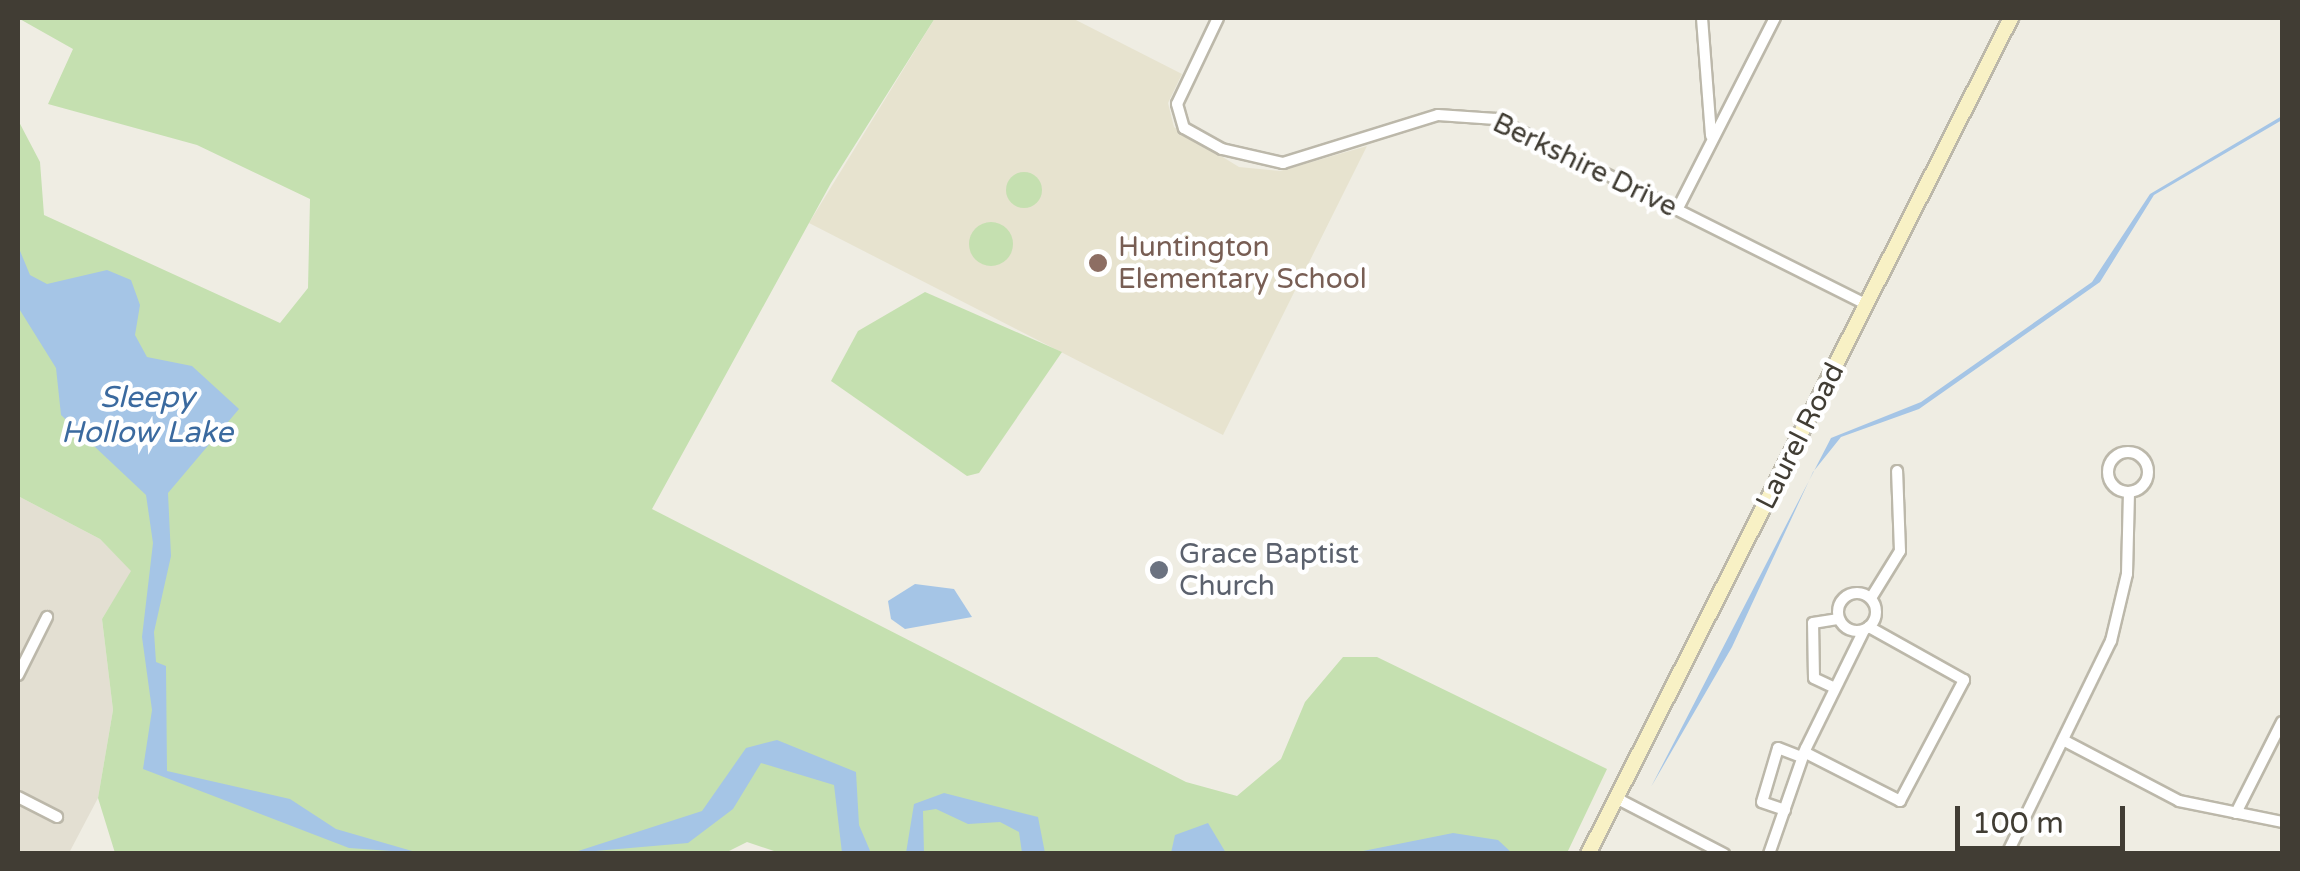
<!DOCTYPE html>
<html>
<head>
<meta charset="utf-8">
<style>
  body { margin:0 }
  #map { position:relative; width:2300px; height:871px; overflow:hidden; background:#efede3; font-family:"Varela Round",sans-serif }
  div>[style] { position:absolute }
  .residential>* { inset:0; background:#e3dfd2 }
  .education>* { inset:0; background:#e7e3cf }
  .green>* { inset:0; background:#c5e0b0 }
  .round { border-radius:50% }
  .water>* { inset:0; background:#a5c5e6 }
  .roads { filter:drop-shadow(2px 0 #bcb8aa) drop-shadow(-2px 0 #bcb8aa) drop-shadow(0 2px #bcb8aa) drop-shadow(0 -2px #bcb8aa) }
  .street>* { height:10px; margin:-5px; padding:0 5px; transform-origin:5px; border-radius:5px; background:#fff }
  .street>.ring { margin:-5px; padding:0; box-sizing:content-box; background:none; border:10px solid #fff; border-radius:50% }
  .secondary>* { height:14px; margin:-7px; padding:0 7px; transform-origin:7px; border-radius:7px; background:#f8f1c5 }
  .dots>* { width:28px; height:28px; translate:-50% -50%; box-sizing:border-box; border:5px solid #fff; border-radius:50% }
  span { translate:-50% -50%; white-space:nowrap; text-align:center; line-height:1.15; -webkit-text-stroke:9px #fff; paint-order:stroke }
  .street-label { font-size:28px; color:#413d34 }
  .education-label { font-size:28px; color:#785e54 }
  .left { translate:0 -50%; text-align:left }
  .worship-label { font-size:28px; color:#5b616d }
  .water-label { font-size:30px; color:#3b6a9f; font-style:italic }
  .frame { position:absolute; inset:0; border:20px solid #413d34; pointer-events:none }
  .scale { position:absolute; left:1955px; top:806px; width:170px; height:45px; box-sizing:border-box; border:5px solid #413d34; border-top:0; padding-left:12px; font-size:30px; line-height:35px; white-space:nowrap; color:#413d34; -webkit-text-stroke:8px #fff; paint-order:stroke }
</style>
</head>
<body>
<div id="map">
  <div class="residential">
    <i style="clip-path:polygon(18px 496px,100px 539px,132px 571px,102px 619px,113px 710px,98px 798px,69px 853px,18px 853px)"></i>
  </div>
  <div class="education">
    <i style="clip-path:polygon(935px 18px,1072px 18px,1182px 74px,1168px 103px,1174px 127px,1239px 167px,1280px 171px,1367px 146px,1223px 435px,809px 223px)"></i>
  </div>
  <div class="green">
    <i style="clip-path:polygon(18px 18px,935px 18px,831px 183px,652px 509px,1186px 782px,1237px 796px,1281px 759px,1305px 702px,1343px 657px,1377px 657px,1607px 769px,1567px 853px,783px 854px,747px 842px,723px 854px,115px 853px,98px 798px,113px 710px,102px 619px,131px 571px,100px 539px,18px 496px,18px 120px,40px 162px,44px 215px,280px 323px,308px 288px,310px 199px,197px 145px,48px 104px,73px 49px)"></i>
    <i class="round" style="left:1006px;top:172px;width:36px;height:36px"></i>
    <i class="round" style="left:969px;top:222px;width:44px;height:44px"></i>
    <i style="clip-path:polygon(925px 292px,1062px 352px,979px 473px,967px 476px,831px 381px,858px 331px)"></i>
  </div>
  <div class="water">
    <i style="clip-path:polygon(2282px 116px,2282px 120px,2154px 195px,2100px 282px,1919px 409px,1841px 437px,1813px 472px,1732px 647px,1651px 787px,1831px 438px,1921px 402px,2092px 282px,2150px 194px)"></i>
    <i style="clip-path:polygon(18px 246px,30px 275px,47px 284px,107px 270px,131px 280px,140px 305px,135px 335px,147px 357px,192px 366px,239px 409px,168px 493px,171px 556px,154px 632px,156px 662px,166px 666px,167px 771px,290px 799px,336px 829px,419px 853px,349px 848px,143px 769px,152px 710px,142px 637px,153px 543px,146px 495px,61px 415px,56px 368px,18px 307px)"></i>
    <i style="clip-path:polygon(915px 584px,954px 589px,972px 617px,905px 629px,891px 619px,888px 601px)"></i>
    <i style="clip-path:polygon(777px 740px,856px 772px,859px 825px,871px 853px,842px 853px,834px 785px,761px 763px,733px 809px,688px 843px,572px 853px,702px 811px,746px 748px)"></i>
    <i style="clip-path:polygon(944px 793px,1038px 817px,1045px 853px,1022px 853px,1019px 832px,1000px 822px,968px 824px,936px 809px,923px 811px,924px 853px,906px 853px,914px 804px)"></i>
    <i style="clip-path:polygon(1208px 823px,1226px 853px,1171px 853px,1175px 835px)"></i>
    <i style="clip-path:polygon(1453px 833px,1498px 840px,1512px 853px,1353px 853px)"></i>
  </div>
  <div class="roads">
    <div class="street">
      <i style="left:1218px;top:18px;width:95px;rotate:115.5deg"></i>
      <i style="left:1177px;top:104px;width:25px;rotate:74deg"></i>
      <i style="left:1184px;top:128px;width:43px;rotate:28.9deg"></i>
      <i style="left:1222px;top:149px;width:63px;rotate:12.9deg"></i>
      <i style="left:1283px;top:163px;width:162px;rotate:-17.2deg"></i>
      <i style="left:1438px;top:115px;width:58px;rotate:3.9deg"></i>
      <i style="left:1496px;top:119px;width:414px;rotate:26.6deg"></i>
      <i style="left:1702px;top:18px;width:118px;rotate:85.6deg"></i>
      <i style="left:1677px;top:210px;width:216px;rotate:-63deg"></i>
      <i class="ring" style="left:2108px;top:452px;width:30px;height:30px"></i>
      <i class="ring" style="left:1838px;top:593px;width:28px;height:28px"></i>
      <i style="left:1871px;top:598px;width:55px;rotate:-58.3deg"></i>
      <i style="left:1900px;top:551px;width:80px;rotate:-92.1deg"></i>
      <i style="left:18px;top:675px;width:65px;rotate:-63.4deg"></i>
      <i style="left:1835px;top:688px;width:23px;rotate:-155deg"></i>
      <i style="left:1814px;top:678px;width:55px;rotate:-91deg"></i>
      <i style="left:1813px;top:623px;width:26px;rotate:-9deg"></i>
      <i style="left:2063px;top:740px;width:131px;rotate:27.7deg"></i>
      <i style="left:2179px;top:801px;width:105px;rotate:11.5deg"></i>
      <i style="left:1804px;top:752px;width:108px;rotate:27deg"></i>
      <i style="left:1900px;top:801px;width:137px;rotate:-62.1deg"></i>
      <i style="left:1964px;top:680px;width:109px;rotate:-150.8deg"></i>
      <i style="left:18px;top:797px;width:44px;rotate:27.1deg"></i>
      <i style="left:1616px;top:798px;width:122px;rotate:27.4deg"></i>
      <i style="left:1785px;top:810px;width:24px;rotate:-161deg"></i>
      <i style="left:1762px;top:802px;width:56px;rotate:-73.5deg"></i>
      <i style="left:1778px;top:748px;width:26px;rotate:21deg"></i>
      <i style="left:2236px;top:813px;width:102px;rotate:-63.2deg"></i>
      <i style="left:1769px;top:854px;width:112px;rotate:-70.8deg"></i>
      <i style="left:1806px;top:748px;width:131px;rotate:-63.8deg"></i>
      <i style="left:2007px;top:854px;width:237px;rotate:-64deg"></i>
      <i style="left:2111px;top:641px;width:69px;rotate:-76.6deg"></i>
      <i style="left:2127px;top:574px;width:82px;rotate:-88.6deg"></i>
    </div>
    <div class="secondary">
      <i style="left:1588px;top:854px;width:937px;rotate:-63.16deg"></i>
    </div>
  </div>
  <div class="dots">
    <i style="left:1098px;top:263px;background:#8d6e63"></i>
    <i style="left:1159px;top:570px;background:#6b7280"></i>
  </div>
  <div class="street-label">
    <span style="left:1585px;top:165px;rotate:26deg">Berkshire Drive</span>
    <span style="left:1800px;top:436px;rotate:-63deg">Laurel Road</span>
  </div>
  <div class="education-label">
    <span class="left" style="left:1118px;top:263px">Huntington<br>Elementary School</span>
  </div>
  <div class="worship-label">
    <span class="left" style="left:1179px;top:570px">Grace Baptist<br>Church</span>
  </div>
  <div class="water-label">
    <span style="left:147px;top:415px">Sleepy<br>Hollow Lake</span>
  </div>
  <div class="frame"></div>
  <div class="scale">100 m</div>
</div>
</body>
</html>
